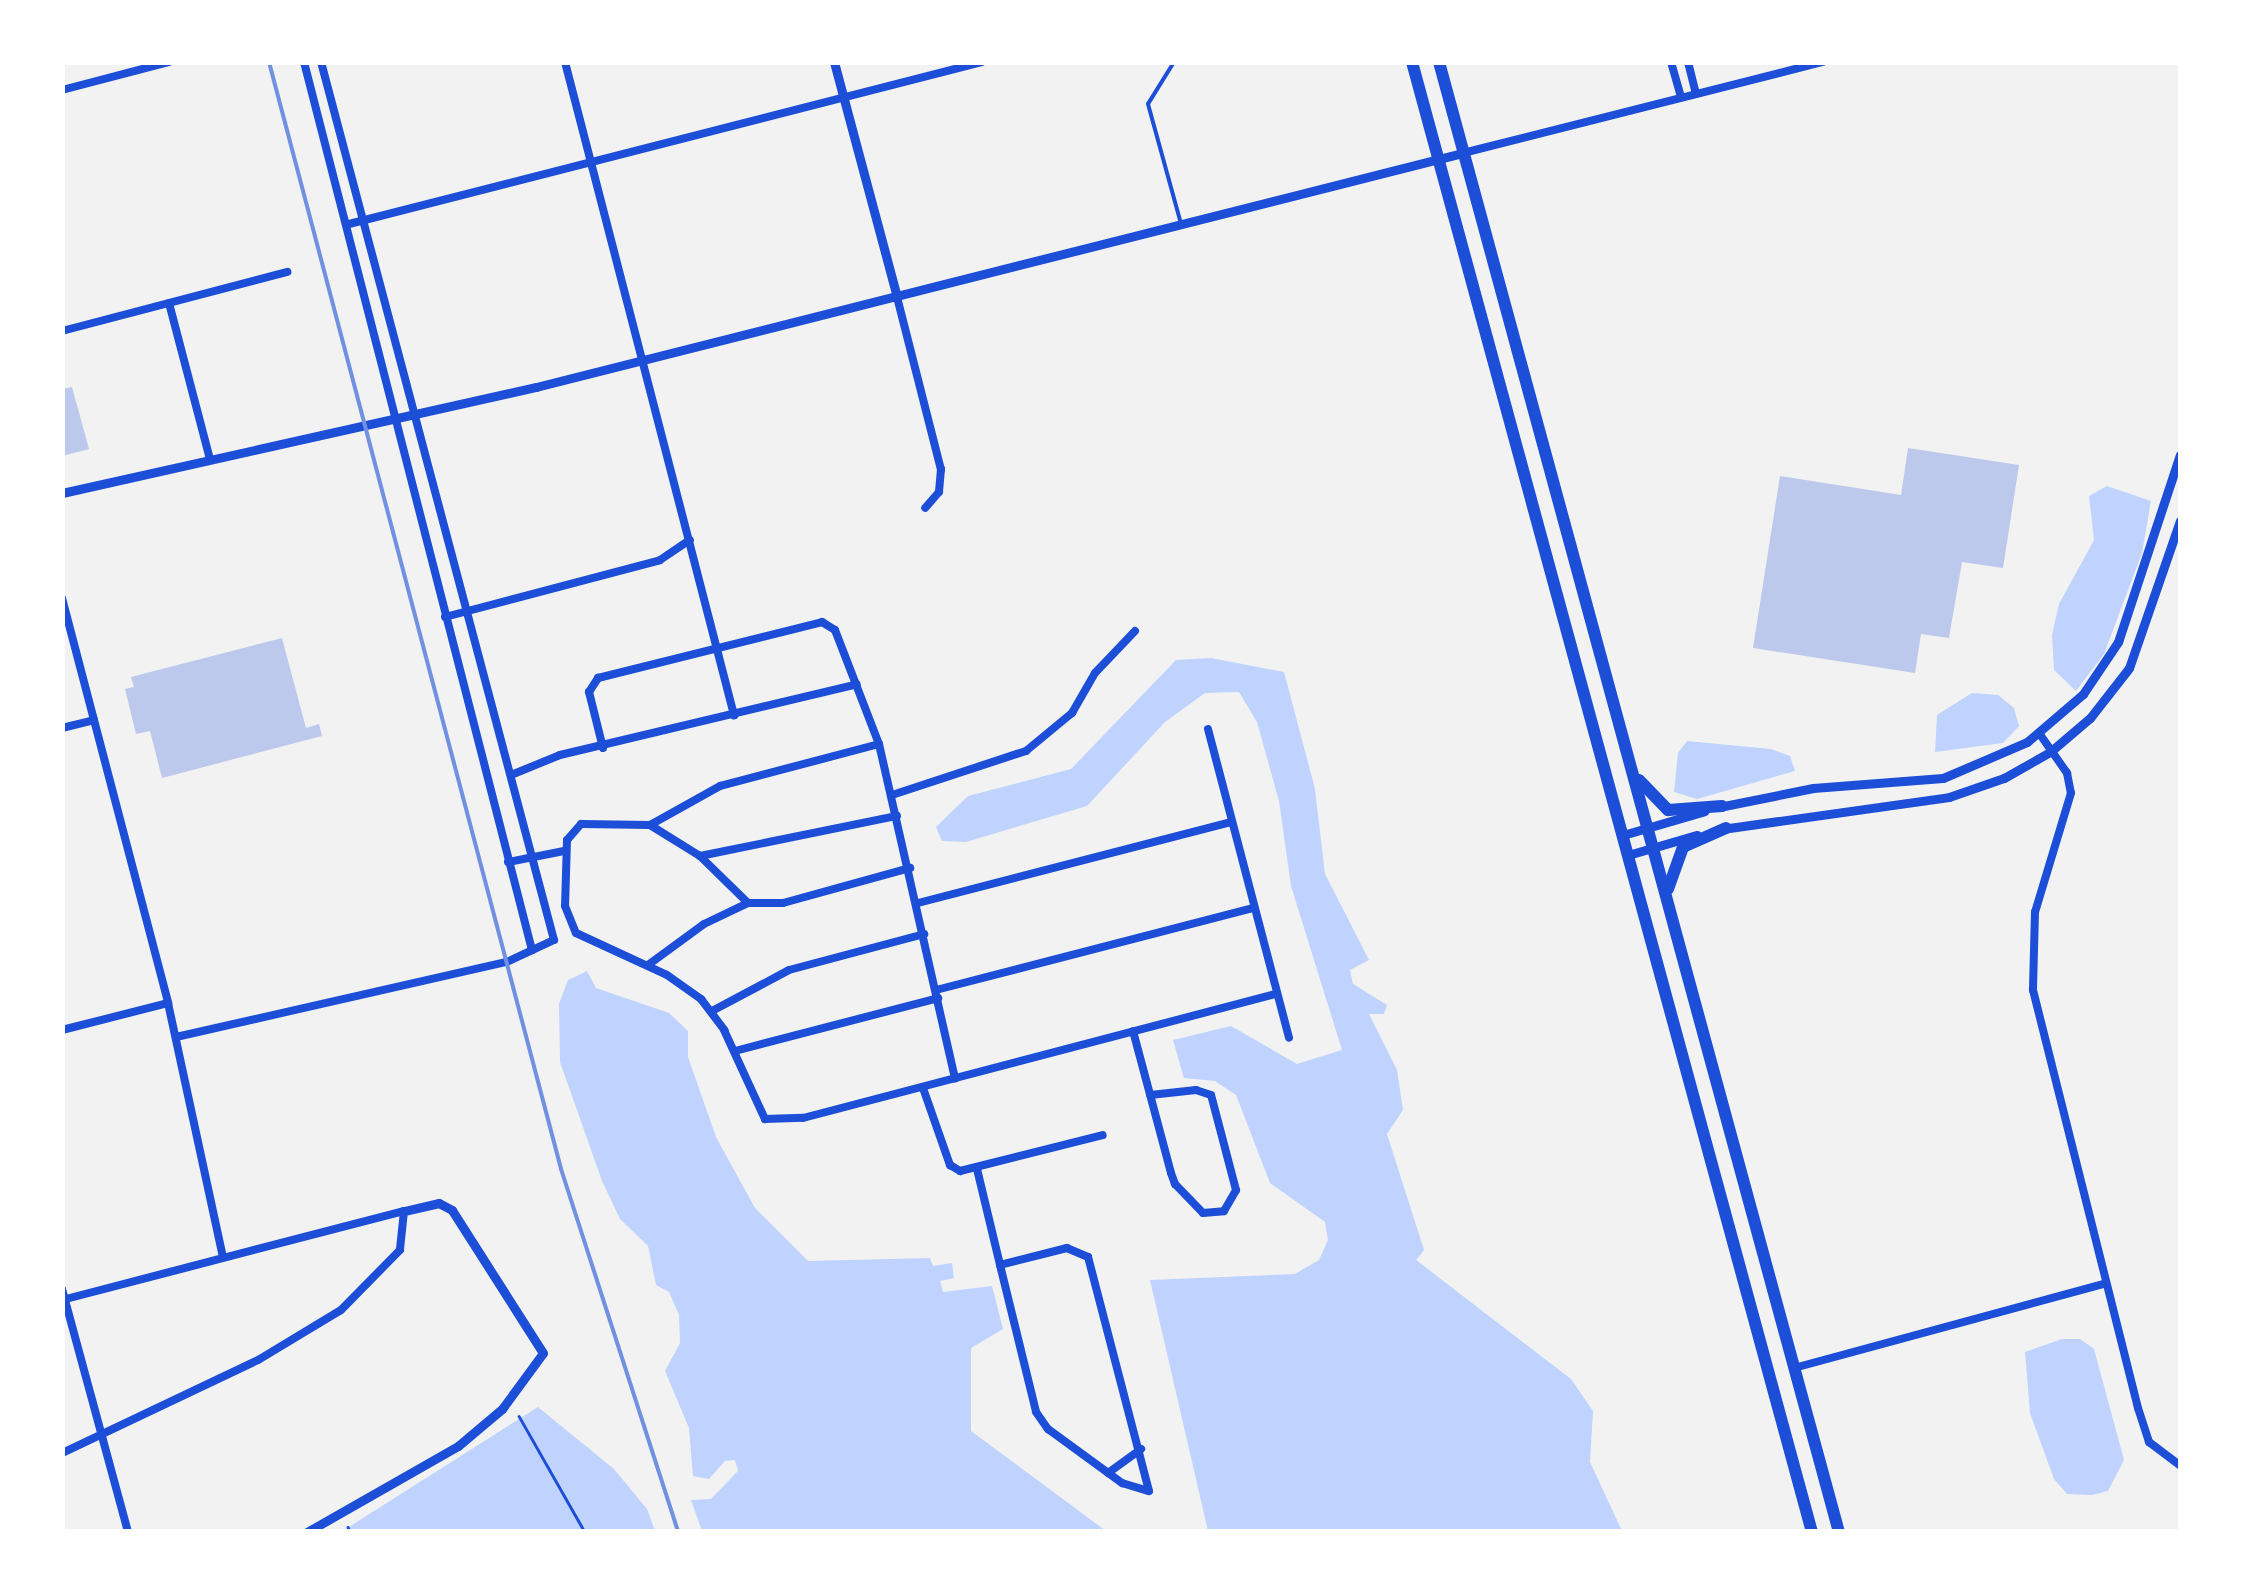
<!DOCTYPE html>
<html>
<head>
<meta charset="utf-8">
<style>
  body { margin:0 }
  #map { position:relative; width:2243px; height:1594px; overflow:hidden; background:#f2f2f2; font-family:"Fira Sans Condensed",sans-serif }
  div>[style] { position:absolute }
  .water>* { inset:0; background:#bfd3fe }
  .building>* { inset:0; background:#bdc9ec }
  .path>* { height:2.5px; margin:-1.25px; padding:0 1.25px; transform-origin:1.25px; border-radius:1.25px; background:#1d4ed8 }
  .service>* { height:4px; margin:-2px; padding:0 2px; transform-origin:2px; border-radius:2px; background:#1d4ed8 }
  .minor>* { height:8px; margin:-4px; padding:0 4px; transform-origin:4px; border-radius:4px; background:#1d4ed8 }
  .tertiary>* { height:9px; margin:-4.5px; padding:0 4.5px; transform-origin:4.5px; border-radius:4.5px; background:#1d4ed8 }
  .trunk>* { height:12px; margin:-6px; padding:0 6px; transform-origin:6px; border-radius:6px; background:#1d4ed8 }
  .rail>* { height:4px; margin:-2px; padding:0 2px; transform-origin:2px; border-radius:2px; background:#7290e2 }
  span { translate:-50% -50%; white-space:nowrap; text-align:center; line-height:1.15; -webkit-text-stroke:8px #fff; paint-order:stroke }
  .frame { position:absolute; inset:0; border:65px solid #fff; pointer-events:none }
</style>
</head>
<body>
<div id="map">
  <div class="water">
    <i style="clip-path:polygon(2107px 486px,2151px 501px,2142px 553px,2104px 654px,2076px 691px,2054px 670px,2052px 635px,2059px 604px,2094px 540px,2089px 496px)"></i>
    <i style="clip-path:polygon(1211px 658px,1284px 672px,1315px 789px,1325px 874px,1369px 960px,1350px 970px,1353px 984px,1387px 1005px,1384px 1014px,1369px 1014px,1397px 1070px,1403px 1110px,1387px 1134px,1424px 1250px,1416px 1260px,1571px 1379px,1593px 1411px,1590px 1462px,1622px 1531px,1208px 1531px,1150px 1280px,1295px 1274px,1319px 1260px,1328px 1240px,1325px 1222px,1270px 1183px,1236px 1095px,1215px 1081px,1184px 1078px,1173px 1040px,1231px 1026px,1297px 1064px,1342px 1050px,1291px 886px,1279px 801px,1257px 722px,1239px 692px,1205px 693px,1165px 722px,1087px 806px,966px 842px,942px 841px,936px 827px,968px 796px,1071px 769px,1176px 660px)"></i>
    <i style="clip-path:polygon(1972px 693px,1998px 695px,2014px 708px,2019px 726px,2003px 743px,1935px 752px,1937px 715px)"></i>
    <i style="clip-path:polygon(1687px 741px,1771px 749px,1790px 756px,1795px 771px,1697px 799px,1674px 792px,1678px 753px)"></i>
    <i style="clip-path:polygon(587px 971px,596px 988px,669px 1013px,688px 1031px,688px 1057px,716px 1137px,755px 1208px,808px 1261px,930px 1258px,933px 1266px,952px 1263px,954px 1278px,940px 1281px,943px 1292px,992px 1286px,1003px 1329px,971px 1348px,971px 1431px,1106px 1531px,702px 1531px,691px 1500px,711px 1499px,738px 1471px,735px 1460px,725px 1461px,709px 1479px,693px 1476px,689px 1428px,665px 1371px,680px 1343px,679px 1315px,669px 1292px,656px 1285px,648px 1246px,620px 1219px,602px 1181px,560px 1062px,559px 1004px,568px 980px)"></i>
    <i style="clip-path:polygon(2062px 1339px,2080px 1339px,2094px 1349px,2124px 1460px,2108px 1491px,2092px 1495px,2067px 1494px,2054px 1479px,2030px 1413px,2025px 1352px)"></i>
    <i style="clip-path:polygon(538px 1407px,614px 1469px,647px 1509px,655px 1531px,341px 1532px)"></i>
  </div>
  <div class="building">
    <i style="clip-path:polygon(72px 387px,89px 449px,62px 456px,62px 389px)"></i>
    <i style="clip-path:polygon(1908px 448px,2019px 465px,2003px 568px,1962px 562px,1949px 638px,1921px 634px,1915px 673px,1753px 648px,1780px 476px,1901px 495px)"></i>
    <i style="clip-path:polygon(282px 638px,306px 728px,319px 724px,322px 736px,162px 778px,150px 731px,136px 734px,125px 689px,134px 687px,131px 677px)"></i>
  </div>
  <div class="path">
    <i style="left:519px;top:1416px;width:133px;rotate:60.4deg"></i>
    <i style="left:348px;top:1527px;width:5px;rotate:68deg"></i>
  </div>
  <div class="service">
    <i style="left:1174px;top:62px;width:49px;rotate:121.8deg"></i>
    <i style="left:1148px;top:104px;width:124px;rotate:74.6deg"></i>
  </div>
  <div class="minor">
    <i style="left:304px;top:62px;width:917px;rotate:75.6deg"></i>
    <i style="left:565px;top:62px;width:675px;rotate:75.49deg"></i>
    <i style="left:1671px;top:62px;width:37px;rotate:74deg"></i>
    <i style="left:1688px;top:62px;width:33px;rotate:76deg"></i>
    <i style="left:62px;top:90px;width:111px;rotate:-14.7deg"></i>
    <i style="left:1463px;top:153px;width:371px;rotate:-14.2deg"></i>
    <i style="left:349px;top:224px;width:653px;rotate:-14.36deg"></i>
    <i style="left:897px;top:297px;width:178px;rotate:75.7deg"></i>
    <i style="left:941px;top:469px;width:23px;rotate:95deg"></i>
    <i style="left:939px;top:492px;width:21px;rotate:131deg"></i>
    <i style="left:169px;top:303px;width:161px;rotate:75.3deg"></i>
    <i style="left:62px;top:331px;width:233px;rotate:-14.7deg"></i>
    <i style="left:62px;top:598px;width:419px;rotate:75.3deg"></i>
    <i style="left:168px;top:1003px;width:260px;rotate:77.8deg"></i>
    <i style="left:445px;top:617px;width:222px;rotate:-14.8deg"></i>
    <i style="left:660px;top:560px;width:36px;rotate:-34deg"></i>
    <i style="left:62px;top:728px;width:33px;rotate:-14deg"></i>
    <i style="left:1208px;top:729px;width:319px;rotate:75.3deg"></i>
    <i style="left:2039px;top:733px;width:49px;rotate:55deg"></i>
    <i style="left:2067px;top:773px;width:20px;rotate:79deg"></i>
    <i style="left:2071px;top:793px;width:124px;rotate:106.8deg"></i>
    <i style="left:2035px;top:912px;width:78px;rotate:91.5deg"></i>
    <i style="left:2033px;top:990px;width:431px;rotate:75.9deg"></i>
    <i style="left:2138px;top:1408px;width:36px;rotate:72deg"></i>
    <i style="left:2149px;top:1442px;width:39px;rotate:37deg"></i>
    <i style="left:879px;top:744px;width:164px;rotate:165.2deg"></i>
    <i style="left:720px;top:786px;width:80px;rotate:150.9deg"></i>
    <i style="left:650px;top:825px;width:69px;rotate:-179.2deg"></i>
    <i style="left:581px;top:824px;width:21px;rotate:131deg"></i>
    <i style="left:567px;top:840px;width:66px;rotate:91.7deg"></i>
    <i style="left:565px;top:906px;width:29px;rotate:68deg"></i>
    <i style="left:576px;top:933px;width:100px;rotate:24.8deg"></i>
    <i style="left:667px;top:975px;width:42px;rotate:35.2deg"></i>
    <i style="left:701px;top:999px;width:39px;rotate:53deg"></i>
    <i style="left:724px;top:1030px;width:98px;rotate:65.3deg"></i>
    <i style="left:765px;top:1119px;width:38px;rotate:-2deg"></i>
    <i style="left:803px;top:1118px;width:490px;rotate:-14.7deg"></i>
    <i style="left:603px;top:748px;width:58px;rotate:-104deg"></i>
    <i style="left:589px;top:692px;width:17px;rotate:-57deg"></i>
    <i style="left:598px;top:678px;width:231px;rotate:-14deg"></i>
    <i style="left:822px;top:622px;width:15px;rotate:32deg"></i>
    <i style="left:835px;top:630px;width:122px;rotate:68.9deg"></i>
    <i style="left:879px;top:744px;width:343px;rotate:77.2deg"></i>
    <i style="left:511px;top:775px;width:53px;rotate:-22.2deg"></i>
    <i style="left:560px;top:755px;width:305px;rotate:-13.4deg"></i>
    <i style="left:892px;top:795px;width:141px;rotate:-18.2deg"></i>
    <i style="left:1026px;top:751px;width:60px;rotate:-39.6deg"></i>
    <i style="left:1072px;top:713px;width:46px;rotate:-60.1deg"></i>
    <i style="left:1095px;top:673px;width:58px;rotate:-46.4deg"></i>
    <i style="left:650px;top:825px;width:59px;rotate:31.8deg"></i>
    <i style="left:700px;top:856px;width:67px;rotate:44.4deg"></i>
    <i style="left:700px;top:856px;width:201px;rotate:-11.5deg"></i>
    <i style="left:508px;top:862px;width:57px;rotate:-11.1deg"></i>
    <i style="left:918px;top:903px;width:323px;rotate:-14.5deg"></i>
    <i style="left:648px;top:965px;width:69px;rotate:-36.2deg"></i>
    <i style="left:704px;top:924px;width:49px;rotate:-25.5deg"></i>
    <i style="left:748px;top:903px;width:35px"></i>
    <i style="left:783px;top:903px;width:132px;rotate:-15.4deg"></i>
    <i style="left:936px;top:990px;width:328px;rotate:-14.5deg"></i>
    <i style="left:712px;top:1011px;width:87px;rotate:-28deg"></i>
    <i style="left:789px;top:970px;width:140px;rotate:-14.9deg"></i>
    <i style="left:62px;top:1030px;width:109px;rotate:-14.3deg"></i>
    <i style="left:1133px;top:1031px;width:147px;rotate:75deg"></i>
    <i style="left:1171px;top:1173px;width:12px;rotate:70deg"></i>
    <i style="left:1175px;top:1184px;width:40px;rotate:46deg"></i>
    <i style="left:1203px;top:1213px;width:21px;rotate:-5deg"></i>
    <i style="left:1224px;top:1211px;width:24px;rotate:-60deg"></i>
    <i style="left:1236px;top:1190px;width:98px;rotate:-104.7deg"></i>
    <i style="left:1211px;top:1095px;width:16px;rotate:-162deg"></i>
    <i style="left:1196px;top:1090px;width:46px;rotate:173.8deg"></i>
    <i style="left:176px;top:1037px;width:339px;rotate:-12.8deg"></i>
    <i style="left:507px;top:962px;width:52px;rotate:-25.1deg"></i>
    <i style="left:554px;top:940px;width:908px;rotate:-104.86deg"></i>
    <i style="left:735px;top:1051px;width:210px;rotate:-14.6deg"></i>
    <i style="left:923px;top:1088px;width:82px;rotate:70.7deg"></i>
    <i style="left:950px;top:1165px;width:12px;rotate:31deg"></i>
    <i style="left:960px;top:1171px;width:147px;rotate:-14.1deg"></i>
    <i style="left:977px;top:1169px;width:99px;rotate:76.5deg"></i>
    <i style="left:1000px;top:1265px;width:151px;rotate:76.2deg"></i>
    <i style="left:1036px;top:1412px;width:21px;rotate:55deg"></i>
    <i style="left:1048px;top:1429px;width:92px;rotate:36.1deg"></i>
    <i style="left:1122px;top:1483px;width:28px;rotate:17deg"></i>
    <i style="left:1149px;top:1491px;width:242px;rotate:-104.6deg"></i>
    <i style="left:1088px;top:1257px;width:23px;rotate:-157deg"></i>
    <i style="left:1067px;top:1248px;width:69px;rotate:165.8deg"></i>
    <i style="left:62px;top:1289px;width:252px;rotate:74.8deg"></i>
    <i style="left:62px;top:1300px;width:353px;rotate:-14.6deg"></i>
    <i style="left:404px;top:1211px;width:39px;rotate:96deg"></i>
    <i style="left:400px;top:1250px;width:84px;rotate:134.5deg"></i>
    <i style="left:341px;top:1310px;width:97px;rotate:148.9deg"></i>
    <i style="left:258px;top:1360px;width:217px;rotate:154.6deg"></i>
    <i style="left:1794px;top:1368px;width:323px;rotate:-15.2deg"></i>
    <i style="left:1108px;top:1473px;width:41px;rotate:-36deg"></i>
  </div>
  <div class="tertiary">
    <i style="left:834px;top:62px;width:243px;rotate:75deg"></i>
    <i style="left:62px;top:493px;width:486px;rotate:-12.6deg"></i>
    <i style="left:536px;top:387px;width:956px;rotate:-14.17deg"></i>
    <i style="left:1719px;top:807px;width:96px;rotate:-11.4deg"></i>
    <i style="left:1813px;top:788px;width:130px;rotate:-4.4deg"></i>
    <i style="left:1943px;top:778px;width:91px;rotate:-23.2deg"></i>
    <i style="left:2027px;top:742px;width:74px;rotate:-40.6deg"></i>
    <i style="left:2083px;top:694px;width:63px;rotate:-56.1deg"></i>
    <i style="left:2118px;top:642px;width:197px;rotate:-71.7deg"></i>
    <i style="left:1722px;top:829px;width:229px;rotate:-8deg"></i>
    <i style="left:1949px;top:797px;width:58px;rotate:-19.1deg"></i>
    <i style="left:2004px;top:778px;width:53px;rotate:-29.5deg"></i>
    <i style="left:2050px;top:752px;width:52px;rotate:-40.4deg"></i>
    <i style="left:2090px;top:718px;width:63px;rotate:-52deg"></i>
    <i style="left:2129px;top:668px;width:156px;rotate:-70.9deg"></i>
    <i style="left:1623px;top:835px;width:85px;rotate:-16.3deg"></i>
    <i style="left:1628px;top:855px;width:72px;rotate:-16.2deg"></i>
    <i style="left:307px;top:1532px;width:174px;rotate:-29.7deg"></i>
    <i style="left:458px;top:1446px;width:57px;rotate:-40.1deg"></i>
    <i style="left:502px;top:1409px;width:69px;rotate:-53.8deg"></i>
    <i style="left:543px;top:1353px;width:169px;rotate:-122.5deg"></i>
    <i style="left:452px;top:1210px;width:15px;rotate:-152deg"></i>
    <i style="left:439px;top:1203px;width:36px;rotate:167deg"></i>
  </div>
  <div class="trunk">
    <i style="left:1412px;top:62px;width:1523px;rotate:74.78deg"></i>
    <i style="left:1439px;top:62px;width:1523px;rotate:74.78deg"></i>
    <i style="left:1639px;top:780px;width:42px;rotate:46deg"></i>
    <i style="left:1668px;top:810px;width:54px;rotate:-4.2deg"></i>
    <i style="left:1668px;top:889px;width:45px;rotate:-70.3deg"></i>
    <i style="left:1683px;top:847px;width:47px;rotate:-23.8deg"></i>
  </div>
  <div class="rail">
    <i style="left:269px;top:62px;width:1145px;rotate:75.22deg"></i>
    <i style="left:561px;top:1169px;width:381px;rotate:72.1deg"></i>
  </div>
  <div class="frame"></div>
</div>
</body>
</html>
